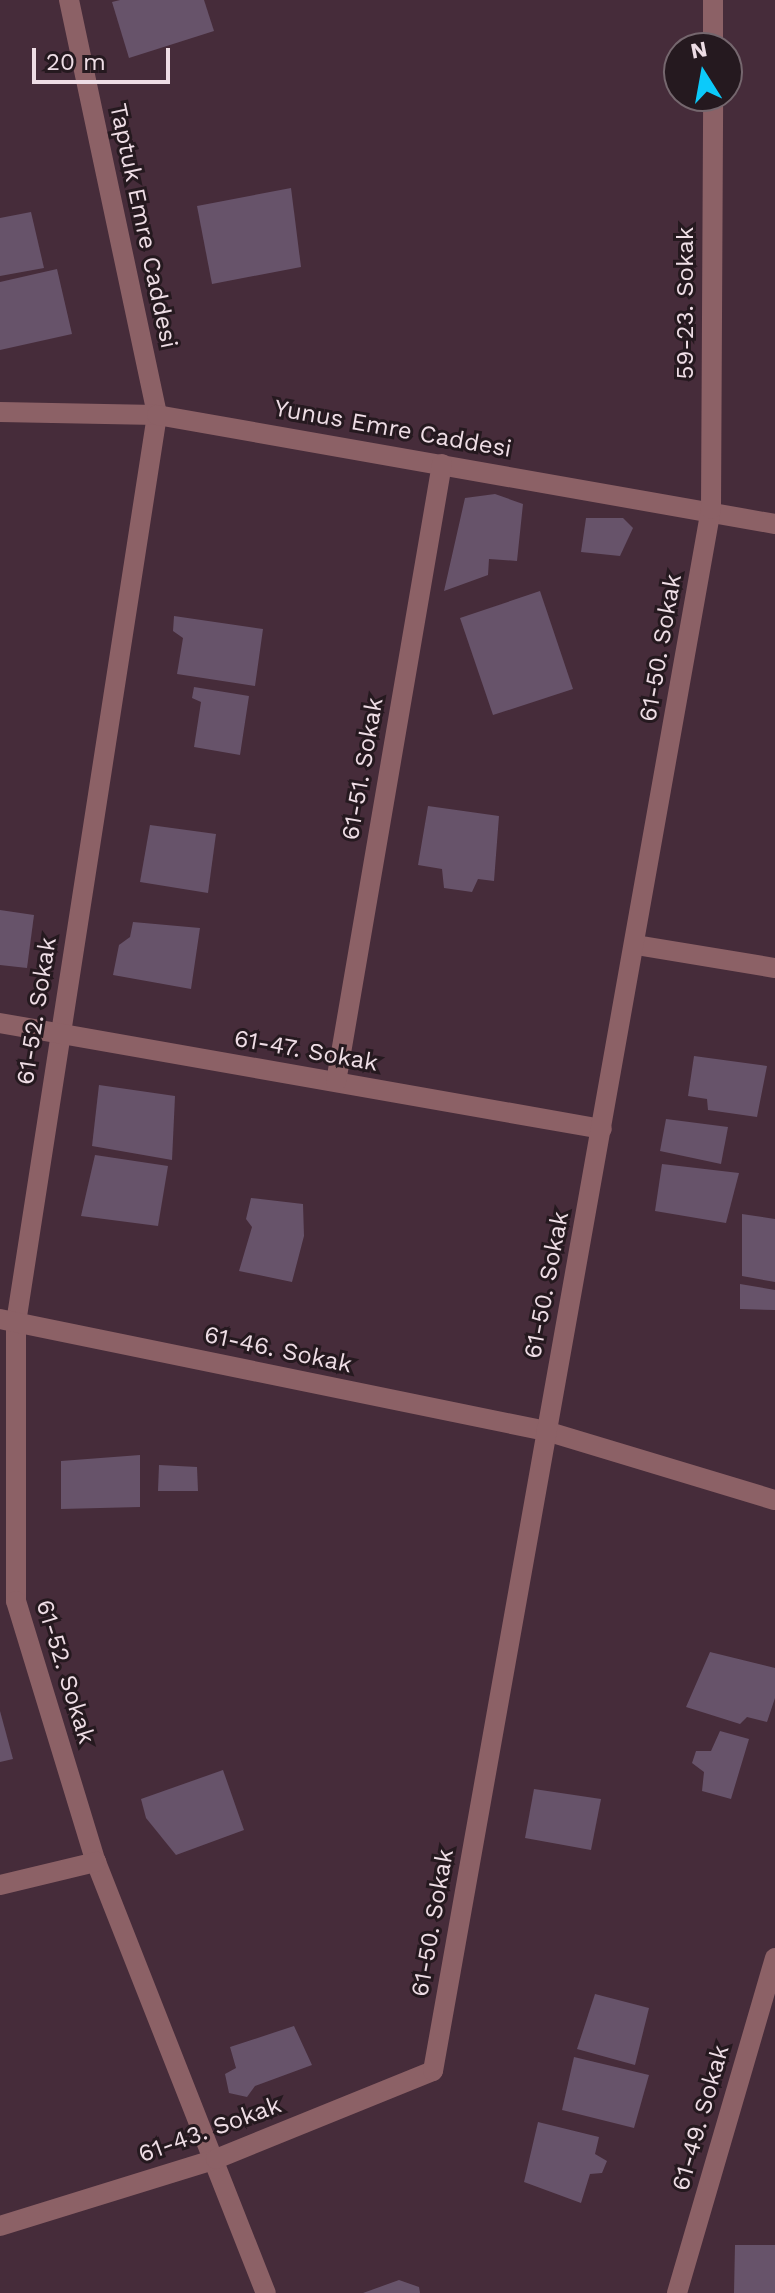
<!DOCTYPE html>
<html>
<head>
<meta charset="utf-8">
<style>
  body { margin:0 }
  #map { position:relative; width:775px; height:2293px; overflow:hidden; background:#462c3a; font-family:"Work Sans",sans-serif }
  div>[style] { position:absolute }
  .building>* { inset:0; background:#67536a }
  .minor>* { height:20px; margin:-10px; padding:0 10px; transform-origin:10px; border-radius:10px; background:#8c6166 }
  span { translate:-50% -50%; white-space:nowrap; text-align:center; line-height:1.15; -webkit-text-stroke:6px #25191f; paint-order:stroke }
  .street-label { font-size:24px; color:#eedde5 }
  .north { position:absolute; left:663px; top:32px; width:80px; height:80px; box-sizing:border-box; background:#25191f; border:2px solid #75676e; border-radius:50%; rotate:349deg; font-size:22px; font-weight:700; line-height:32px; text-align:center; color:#eedde5 }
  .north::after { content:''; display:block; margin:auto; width:28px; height:36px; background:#0ccafa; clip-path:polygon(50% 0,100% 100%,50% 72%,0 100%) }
  .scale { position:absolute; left:32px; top:48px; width:138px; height:36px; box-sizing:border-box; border:4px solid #eedde5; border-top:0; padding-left:10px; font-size:24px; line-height:28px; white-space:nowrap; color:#eedde5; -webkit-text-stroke:6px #25191f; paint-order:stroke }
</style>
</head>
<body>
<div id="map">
  <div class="building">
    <i style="clip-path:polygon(120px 0,204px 0,214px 31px,129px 58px,112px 2px)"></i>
    <i style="clip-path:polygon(291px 188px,301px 267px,212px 284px,197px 206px)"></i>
    <i style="clip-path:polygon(31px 212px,44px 268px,0 276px,0 218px)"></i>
    <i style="clip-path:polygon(57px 269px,72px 334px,0 350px,0 282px)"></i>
    <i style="clip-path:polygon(495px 494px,523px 504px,517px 561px,489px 559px,488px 575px,444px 591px,465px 498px)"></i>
    <i style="clip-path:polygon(586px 518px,623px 518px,633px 528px,620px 556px,581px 552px)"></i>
    <i style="clip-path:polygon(540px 591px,573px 689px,493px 715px,460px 618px)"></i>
    <i style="clip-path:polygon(174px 616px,263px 629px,255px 686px,177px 674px,183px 638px,173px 631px)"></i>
    <i style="clip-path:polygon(194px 687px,249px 696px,240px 755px,194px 747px,201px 702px,192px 698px)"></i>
    <i style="clip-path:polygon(428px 806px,499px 816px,494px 881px,478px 879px,472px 892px,444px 888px,442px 869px,418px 865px)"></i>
    <i style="clip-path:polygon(150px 825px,216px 834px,208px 893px,140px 882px)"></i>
    <i style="clip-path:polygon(0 910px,34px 915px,27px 968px,0 965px)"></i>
    <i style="clip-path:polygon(133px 922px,200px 928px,191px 989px,113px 975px,119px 945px,130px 937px)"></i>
    <i style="clip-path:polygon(694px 1056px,767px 1066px,757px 1117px,708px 1110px,707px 1099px,688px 1096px)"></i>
    <i style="clip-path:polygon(99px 1085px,175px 1096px,172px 1160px,92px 1146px)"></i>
    <i style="clip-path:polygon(666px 1119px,728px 1127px,721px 1164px,660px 1151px)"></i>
    <i style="clip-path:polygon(95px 1155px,168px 1166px,158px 1226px,81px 1216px)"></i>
    <i style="clip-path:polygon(662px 1164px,739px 1173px,726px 1223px,655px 1211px)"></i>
    <i style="clip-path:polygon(251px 1198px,303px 1204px,304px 1236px,292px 1282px,239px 1271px,252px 1227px,246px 1219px)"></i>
    <i style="clip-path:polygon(742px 1214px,775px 1219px,775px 1282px,742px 1276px)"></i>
    <i style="clip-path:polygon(740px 1284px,775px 1290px,775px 1310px,740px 1309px)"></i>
    <i style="clip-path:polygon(140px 1455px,140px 1507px,61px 1509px,61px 1461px)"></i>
    <i style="clip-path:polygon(159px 1465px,197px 1467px,198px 1491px,158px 1491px)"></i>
    <i style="clip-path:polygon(710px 1652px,775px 1668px,775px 1698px,767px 1722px,747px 1717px,740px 1724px,686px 1707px)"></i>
    <i style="clip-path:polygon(0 1711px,13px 1759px,0 1762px)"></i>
    <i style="clip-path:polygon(720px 1731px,749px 1739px,731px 1799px,702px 1791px,704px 1772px,692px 1763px,696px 1751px,711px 1751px)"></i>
    <i style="clip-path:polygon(223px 1770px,244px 1830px,176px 1855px,146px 1818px,141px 1799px)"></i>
    <i style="clip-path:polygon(534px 1789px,601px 1799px,591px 1850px,525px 1838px)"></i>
    <i style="clip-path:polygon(595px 1994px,649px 2008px,635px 2065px,577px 2049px)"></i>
    <i style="clip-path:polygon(294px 2026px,312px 2065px,255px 2086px,247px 2097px,229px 2093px,225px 2074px,236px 2068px,230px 2047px)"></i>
    <i style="clip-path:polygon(574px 2057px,649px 2075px,634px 2128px,562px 2110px)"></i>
    <i style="clip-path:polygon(538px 2122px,599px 2137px,595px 2154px,607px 2161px,602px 2173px,590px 2174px,581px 2203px,524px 2182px)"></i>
    <i style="clip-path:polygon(735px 2245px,775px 2245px,775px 2293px,734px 2293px)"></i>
    <i style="clip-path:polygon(399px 2280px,419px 2287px,420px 2293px,363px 2293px)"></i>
  </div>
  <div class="minor">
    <i style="left:69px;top:0;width:424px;rotate:78deg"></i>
    <i style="left:157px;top:415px;width:919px;rotate:98.83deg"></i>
    <i style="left:16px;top:1323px;width:278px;rotate:90deg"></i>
    <i style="left:16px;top:1601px;width:273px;rotate:73deg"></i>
    <i style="left:96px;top:1862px;width:463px;rotate:68.5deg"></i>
    <i style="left:713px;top:48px;width:48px;rotate:-90deg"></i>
    <i style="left:0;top:412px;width:157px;rotate:1.1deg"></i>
    <i style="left:157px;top:415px;width:628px;rotate:10deg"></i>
    <i style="left:636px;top:945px;width:141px;rotate:9.4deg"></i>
    <i style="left:0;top:1023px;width:611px;rotate:9.99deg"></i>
    <i style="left:336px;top:1082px;width:627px;rotate:-80.27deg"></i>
    <i style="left:0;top:1319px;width:557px;rotate:11.59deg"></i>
    <i style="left:546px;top:1431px;width:239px;rotate:16.8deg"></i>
    <i style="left:0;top:1885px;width:99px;rotate:-13.5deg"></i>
    <i style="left:0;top:2226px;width:226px;rotate:-17.2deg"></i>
    <i style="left:216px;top:2159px;width:234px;rotate:-22.1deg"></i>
    <i style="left:433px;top:2071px;width:1587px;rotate:-79.91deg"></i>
    <i style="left:711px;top:509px;width:413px;rotate:-89.7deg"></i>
    <i style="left:677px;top:2293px;width:349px;rotate:-73.7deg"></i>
  </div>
  <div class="street-label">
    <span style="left:143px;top:226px;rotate:78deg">Taptuk Emre Caddesi</span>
    <span style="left:686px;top:303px;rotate:-90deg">59-23. Sokak</span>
    <span style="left:393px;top:429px;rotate:10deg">Yunus Emre Caddesi</span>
    <span style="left:661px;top:648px;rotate:-80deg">61-50. Sokak</span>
    <span style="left:363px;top:769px;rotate:-80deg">61-51. Sokak</span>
    <span style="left:37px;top:1011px;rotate:-81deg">61-52. Sokak</span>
    <span style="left:306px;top:1051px;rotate:10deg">61-47. Sokak</span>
    <span style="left:547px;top:1285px;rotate:-79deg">61-50. Sokak</span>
    <span style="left:278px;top:1350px;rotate:12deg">61-46. Sokak</span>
    <span style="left:65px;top:1672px;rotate:73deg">61-52. Sokak</span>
    <span style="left:433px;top:1923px;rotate:-80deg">61-50. Sokak</span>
    <span style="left:701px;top:2118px;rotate:-74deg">61-49. Sokak</span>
    <span style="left:210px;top:2130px;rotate:-20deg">61-43. Sokak</span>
  </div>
  <div class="north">N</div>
  <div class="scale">20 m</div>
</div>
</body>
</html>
